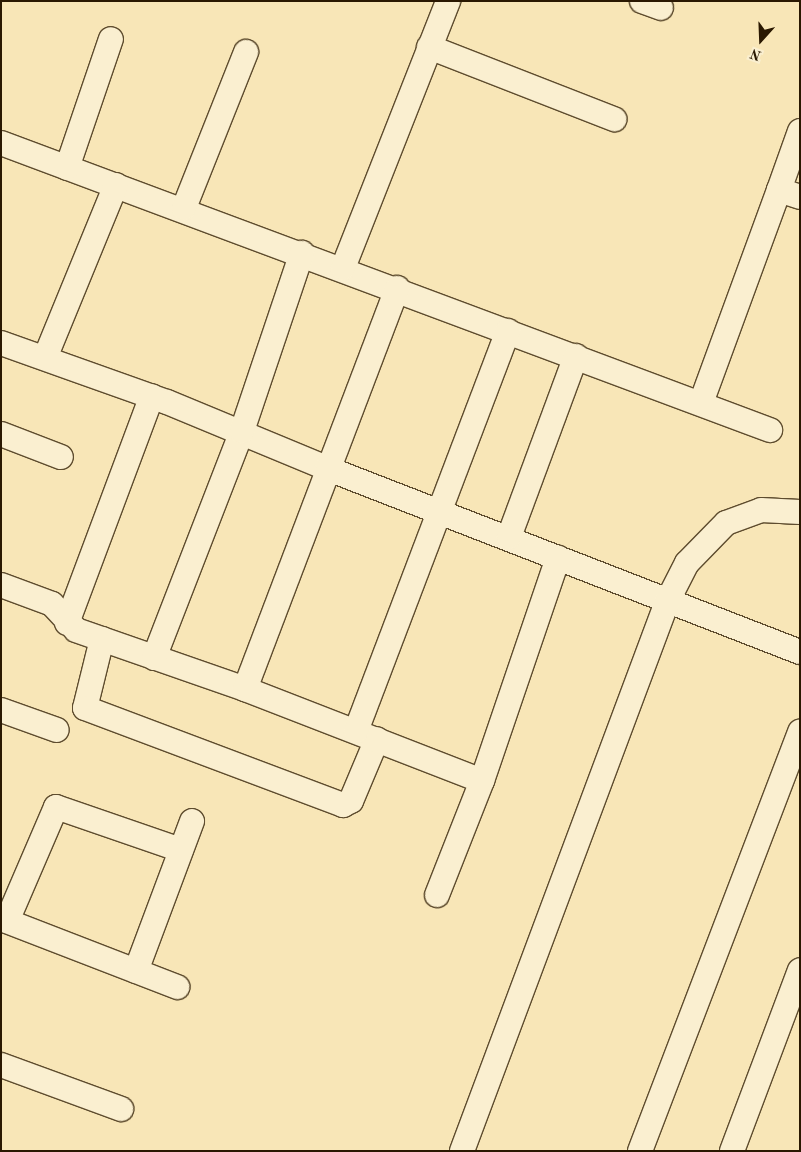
<!DOCTYPE html>
<html>
<head>
<meta charset="utf-8">
<style>
  body { margin:0 }
  #map { position:relative; width:801px; height:1152px; overflow:hidden; background:#f8e6b7; font-family:"Old Standard TT",serif }
  div>[style] { position:absolute }
  .roads { filter:drop-shadow(1px 0 #5e4c2e) drop-shadow(-1px 0 #5e4c2e) drop-shadow(0 1px #5e4c2e) drop-shadow(0 -1px #5e4c2e) }
  .minor>* { height:24px; margin:-12px; padding:0 12px; transform-origin:12px; border-radius:12px; background:#faefd0 }
  span { translate:-50% -50%; white-space:nowrap; text-align:center; line-height:1.15; -webkit-text-stroke:5px #faefd0; paint-order:stroke }
  .frame { position:absolute; inset:0; border:2px solid #2a1801; pointer-events:none }
  .north { position:absolute; left:736px; top:15px; width:50px; height:50px; -webkit-text-stroke:4px #faefd0; paint-order:stroke; rotate:200deg; font-size:14px; font-weight:700; line-height:20px; text-align:center; color:#2a1801 }
  .north::after { content:''; display:block; margin:auto; width:18px; height:22px; background:#2a1801; clip-path:polygon(50% 0,100% 100%,50% 72%,0 100%) }
</style>
</head>
<body>
<div id="map">
  <div class="roads">
    <div class="minor">
      <i style="left:642px;top:1px;width:20px;rotate:20deg"></i>
      <i style="left:429px;top:47px;width:199px;rotate:21.3deg"></i>
      <i style="left:800px;top:131px;width:63px;rotate:109.6deg"></i>
      <i style="left:779px;top:190px;width:22px;rotate:18deg"></i>
      <i style="left:1px;top:143px;width:821px;rotate:20.47deg"></i>
      <i style="left:67px;top:168px;width:136px;rotate:-71.2deg"></i>
      <i style="left:184px;top:208px;width:168px;rotate:-68.3deg"></i>
      <i style="left:343px;top:268px;width:287px;rotate:-68.5deg"></i>
      <i style="left:1px;top:343px;width:176px;rotate:19.6deg"></i>
      <i style="left:167px;top:402px;width:172px;rotate:22.5deg"></i>
      <i style="left:326px;top:468px;width:508px;rotate:21.22deg"></i>
      <i style="left:45px;top:358px;width:187px;rotate:-67.7deg"></i>
      <i style="left:701px;top:403px;width:227px;rotate:-69.9deg"></i>
      <i style="left:1px;top:434px;width:64px;rotate:21deg"></i>
      <i style="left:509px;top:537px;width:193px;rotate:-69.7deg"></i>
      <i style="left:1px;top:585px;width:54px;rotate:20.4deg"></i>
      <i style="left:52px;top:604px;width:35px;rotate:47deg"></i>
      <i style="left:76px;top:630px;width:179px;rotate:19.2deg"></i>
      <i style="left:245px;top:689px;width:429px;rotate:-69.2deg"></i>
      <i style="left:67px;top:623px;width:242px;rotate:-69.5deg"></i>
      <i style="left:102px;top:639px;width:71px;rotate:103.8deg"></i>
      <i style="left:85px;top:708px;width:276px;rotate:20.6deg"></i>
      <i style="left:343px;top:805px;width:9px;rotate:-27deg"></i>
      <i style="left:351px;top:801px;width:67px;rotate:-67.2deg"></i>
      <i style="left:154px;top:658px;width:243px;rotate:-68.8deg"></i>
      <i style="left:242px;top:431px;width:188px;rotate:-71.4deg"></i>
      <i style="left:245px;top:689px;width:254px;rotate:21.2deg"></i>
      <i style="left:1px;top:710px;width:59px;rotate:19.7deg"></i>
      <i style="left:356px;top:731px;width:428px;rotate:-69.2deg"></i>
      <i style="left:437px;top:895px;width:123px;rotate:-68.5deg"></i>
      <i style="left:482px;top:781px;width:236px;rotate:-71.2deg"></i>
      <i style="left:1px;top:919px;width:189px;rotate:21.1deg"></i>
      <i style="left:7px;top:921px;width:124px;rotate:-66.7deg"></i>
      <i style="left:56px;top:807px;width:132px;rotate:19deg"></i>
      <i style="left:136px;top:971px;width:160px;rotate:-69.5deg"></i>
      <i style="left:1px;top:1065px;width:128px;rotate:20.1deg"></i>
      <i style="left:462px;top:1151px;width:586px;rotate:-69.52deg"></i>
      <i style="left:667px;top:602px;width:44px;rotate:-62.9deg"></i>
      <i style="left:687px;top:563px;width:56px;rotate:-45.7deg"></i>
      <i style="left:726px;top:523px;width:37px;rotate:-20deg"></i>
      <i style="left:761px;top:510px;width:39px;rotate:3deg"></i>
      <i style="left:640px;top:1151px;width:449px;rotate:-69.1deg"></i>
      <i style="left:732px;top:1151px;width:193px;rotate:-69.4deg"></i>
    </div>
  </div>
  <div class="frame"></div>
  <div class="north">N</div>
</div>
</body>
</html>
